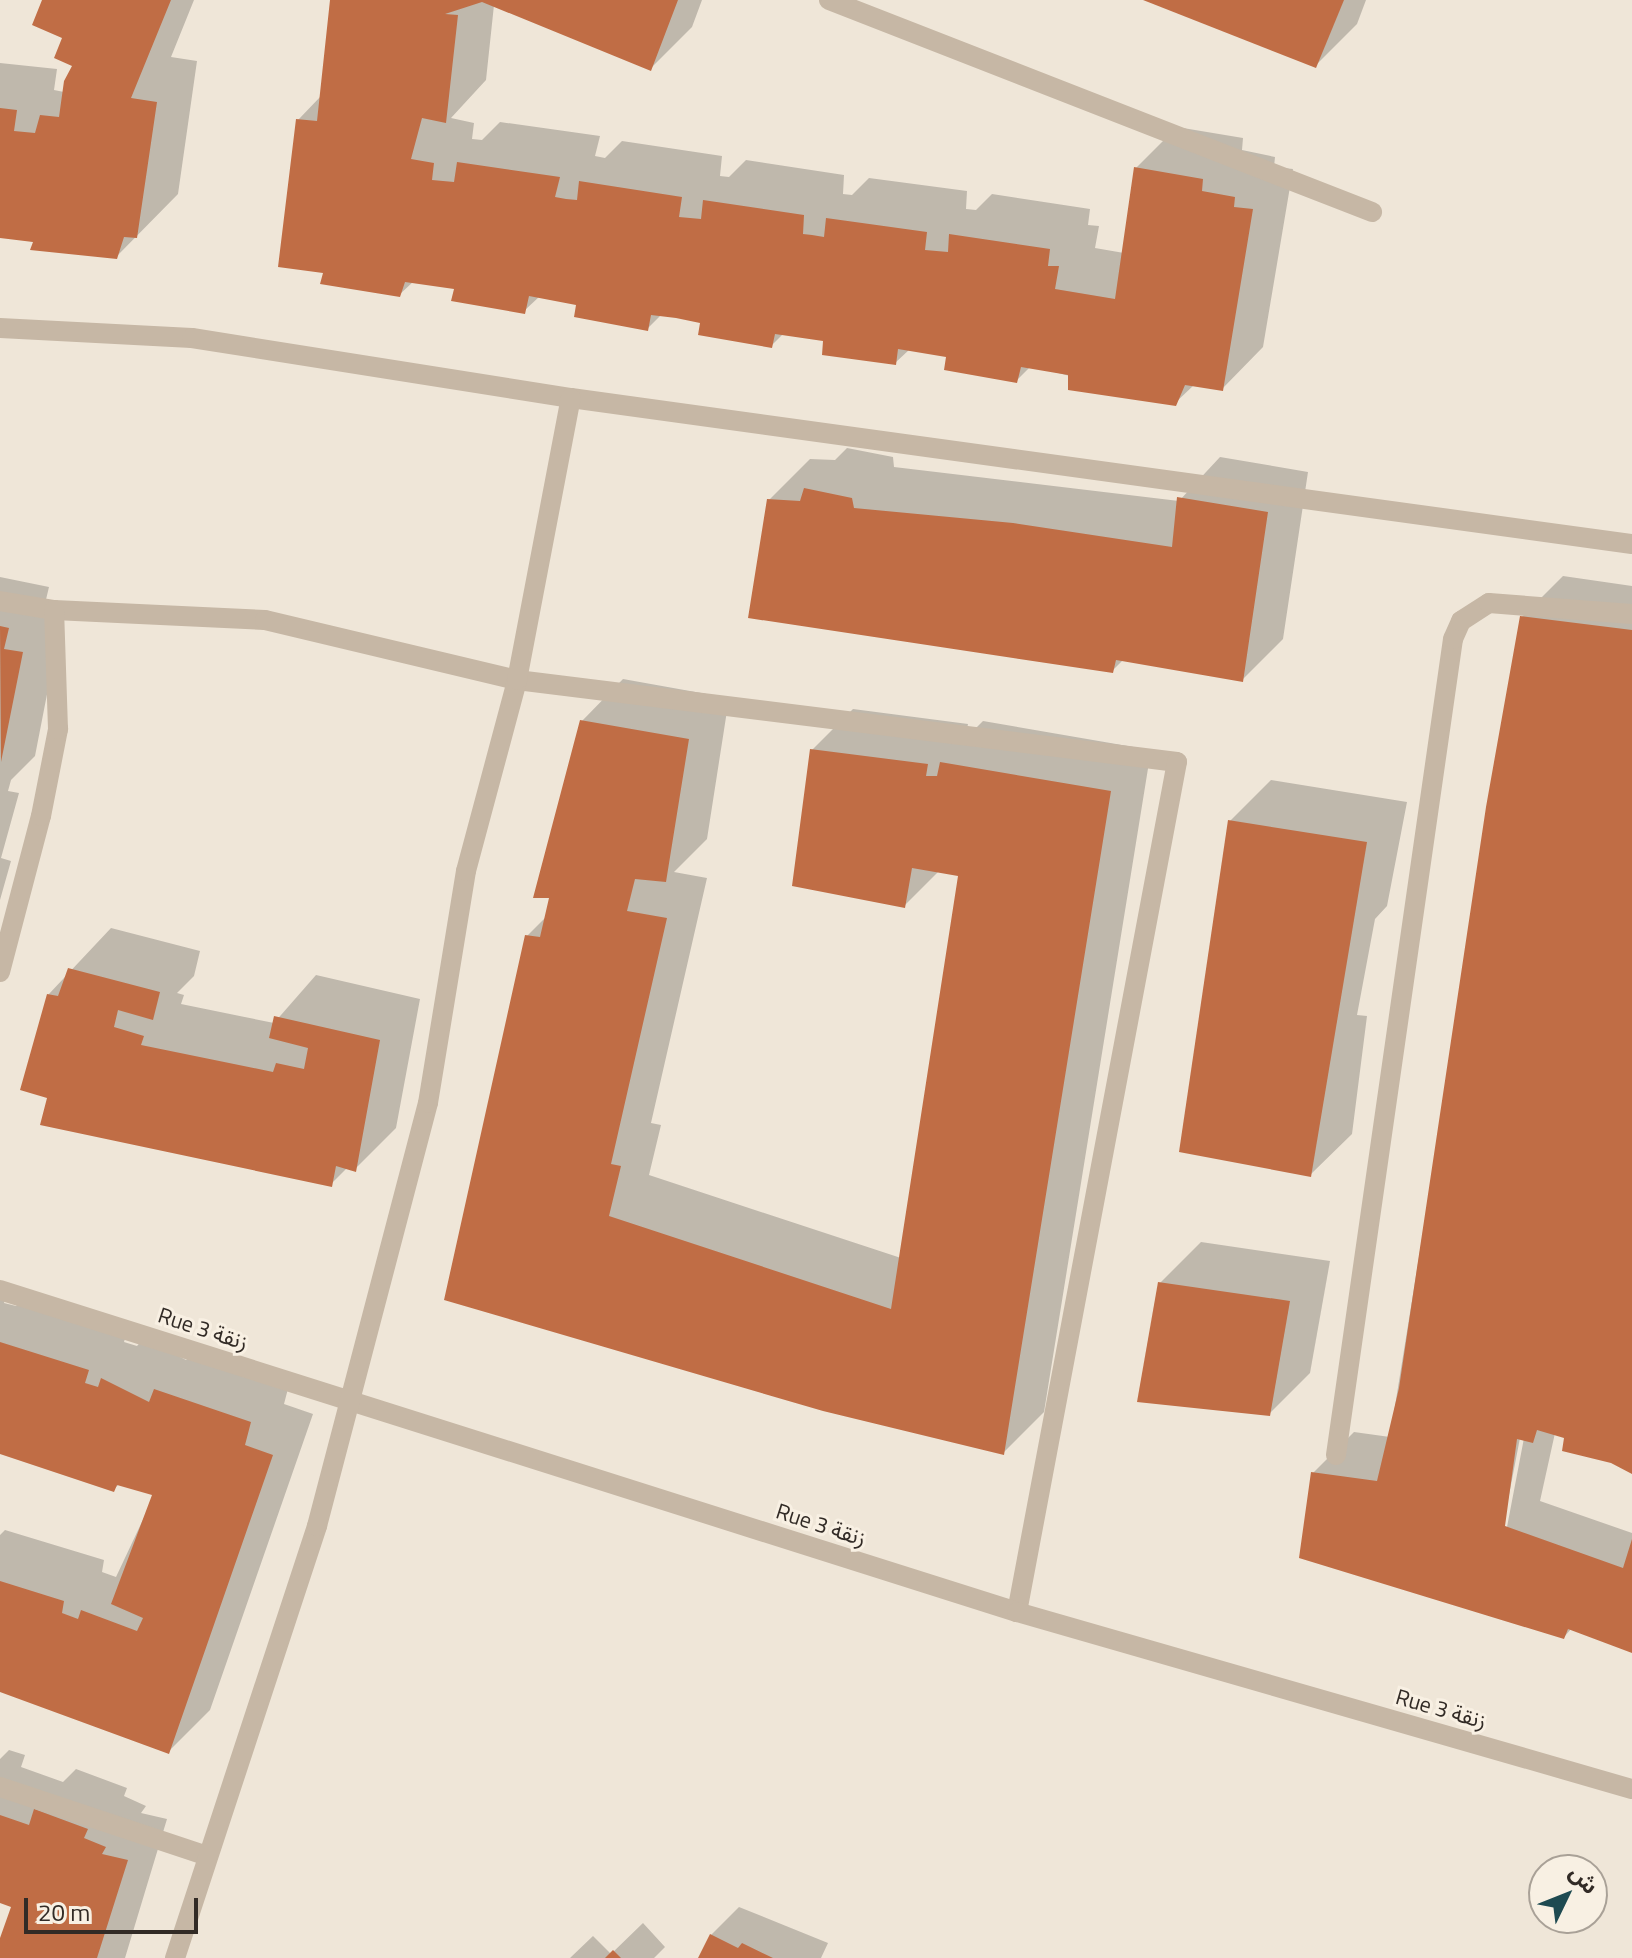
<!DOCTYPE html>
<html>
<head>
<meta charset="utf-8">
<style>
  body { margin:0 }
  #map { position:relative; width:1632px; height:1958px; overflow:hidden; background:#efe6d8; font-family:"Titillium Web","Noto Sans Arabic",sans-serif }
  div>[style] { position:absolute }
  .shadow>* { inset:0; background:#0003 }
  .building>* { inset:0; background:#c06d45 }
  .minor>* { height:20px; margin:-10px; padding:0 10px; transform-origin:10px; border-radius:10px; background:#c6b7a5 }
  span { translate:-50% -50%; white-space:nowrap; text-align:center; line-height:1.15; -webkit-text-stroke:6px #f8f0e3; paint-order:stroke }
  .street-label { font-size:22px; color:#322b26 }
  .north { position:absolute; left:1528px; top:1854px; width:80px; height:80px; box-sizing:border-box; background:#f8f0e3; border:2px solid #a9a197; border-radius:50%; rotate:47deg; font-size:22px; font-weight:700; line-height:32px; text-align:center; color:#322b26 }
  .north::after { content:''; display:block; margin:auto; width:28px; height:36px; background:#1e4a51; clip-path:polygon(50% 0,100% 100%,50% 72%,0 100%) }
  .scale { position:absolute; left:24px; top:1898px; width:174px; height:36px; box-sizing:border-box; border:4px solid #322b26; border-top:0; padding-left:10px; font-size:24px; line-height:28px; white-space:nowrap; color:#322b26; -webkit-text-stroke:6px #f8f0e3; paint-order:stroke }
</style>
</head>
<body>
<div id="map">
  <div class="shadow">
    <i style="clip-path:polygon(44px 0,194px 0,171px 57px,197px 61px,178px 194px,117px 256px,0 236px,0 63px,57px 69px,54px 90px,64px 92px,75px 65px)"></i>
    <i style="clip-path:polygon(332px 0,702px 0,692px 27px,651px 68px,494px 5px,486px 80px,451px 118px,474px 123px,472px 139px,482px 140px,500px 122px,600px 136px,595px 156px,605px 158px,622px 141px,722px 156px,720px 176px,729px 177px,746px 160px,844px 175px,843px 194px,852px 195px,869px 178px,967px 191px,966px 209px,976px 210px,992px 194px,1090px 209px,1088px 225px,1099px 226px,1095px 248px,1124px 253px,1136px 168px,1177px 127px,1243px 138px,1242px 150px,1275px 157px,1274px 167px,1293px 169px,1263px 347px,1222px 389px,1194px 385px,1175px 403px,1031px 366px,1016px 381px,949px 356px,910px 349px,895px 363px,825px 339px,784px 333px,771px 346px,702px 322px,662px 314px,647px 329px,578px 303px,540px 296px,524px 311px,457px 287px,414px 281px,399px 295px,326px 271px,298px 120px,321px 96px)"></i>
    <i style="clip-path:polygon(1147px 0,1366px 0,1357px 24px,1316px 65px)"></i>
    <i style="clip-path:polygon(847px 448px,893px 457px,894px 467px,1179px 501px,1220px 457px,1308px 472px,1283px 639px,1242px 680px,1123px 660px,1112px 671px,769px 500px,810px 459px,835px 460px)"></i>
    <i style="clip-path:polygon(evenodd,1563px 576px,1632px 586px,1632px 1471px,1555px 1433px,1540px 1501px,1632px 1533px,1632px 1651px,1572px 1628px,1564px 1637px,1313px 1473px,1354px 1432px,1390px 1437px,1522px 617px,1563px 576px,1520px 1438px,1524px 1438px,1507px 1527px,1503px 1526px,1520px 1438px)"></i>
    <i style="clip-path:polygon(0 577px,49px 587px,44px 608px,63px 612px,35px 756px,11px 780px,8px 791px,19px 793px,1px 858px,11px 861px,0 900px)"></i>
    <i style="clip-path:polygon(623px 679px,729px 698px,707px 839px,674px 872px,707px 878px,651px 1123px,661px 1125px,649px 1175px,901px 1258px,960px 874px,939px 871px,904px 906px,812px 750px,853px 709px,968px 724px,965px 739px,983px 721px,1151px 750px,1044px 1412px,1003px 1453px,446px 1299px,527px 936px,547px 916px,582px 721px)"></i>
    <i style="clip-path:polygon(1271px 780px,1407px 802px,1387px 906px,1375px 919px,1357px 1015px,1367px 1016px,1352px 1134px,1310px 1175px,1230px 821px)"></i>
    <i style="clip-path:polygon(111px 928px,200px 951px,194px 976px,177px 993px,184px 995px,181px 1004px,274px 1023px,316px 975px,420px 999px,396px 1128px,355px 1169px,348px 1167px,331px 1184px,50px 1097px,48px 995px)"></i>
    <i style="clip-path:polygon(1201px 1242px,1330px 1261px,1310px 1373px,1269px 1414px,1160px 1283px)"></i>
    <i style="clip-path:polygon(0 1291px,7px 1293px,4px 1303px,16px 1306px,25px 1297px,128px 1329px,124px 1342px,137px 1346px,144px 1338px,186px 1360px,197px 1350px,290px 1381px,284px 1404px,313px 1414px,210px 1710px,169px 1751px,0 1691px,0 1535px,5px 1530px,104px 1560px,102px 1572px,116px 1577px,155px 1494px,119px 1484px,113px 1490px,0 1452px)"></i>
    <i style="clip-path:polygon(9px 1750px,25px 1755px,21px 1767px,63px 1782px,76px 1769px,127px 1788px,124px 1796px,146px 1806px,141px 1813px,167px 1819px,125px 1958px,0 1958px,13px 1906px,0 1901px,0 1759px)"></i>
    <i style="clip-path:polygon(739px 1907px,828px 1943px,821px 1958px,701px 1958px,711px 1935px)"></i>
    <i style="clip-path:polygon(643px 1923px,665px 1947px,654px 1958px,570px 1958px,593px 1936px,611px 1954px)"></i>
  </div>
  <div class="building">
    <i style="clip-path:polygon(42px 0,171px 0,131px 98px,157px 102px,137px 238px,124px 237px,117px 259px,30px 250px,33px 242px,0 238px,0 108px,17px 110px,14px 131px,35px 133px,40px 115px,59px 117px,64px 81px,72px 66px,54px 58px,62px 38px,32px 25px)"></i>
    <i style="clip-path:polygon(330px 0,678px 0,651px 71px,482px 2px,445px 14px,458px 15px,446px 123px,422px 118px,411px 159px,434px 163px,432px 180px,454px 182px,457px 162px,560px 177px,555px 197px,566px 199px,577px 200px,579px 181px,682px 197px,679px 217px,701px 219px,703px 200px,804px 215px,803px 234px,812px 235px,824px 237px,826px 218px,927px 232px,925px 250px,948px 252px,949px 234px,1050px 249px,1048px 266px,1059px 266px,1055px 289px,1115px 299px,1134px 167px,1203px 179px,1202px 191px,1235px 197px,1234px 207px,1253px 209px,1223px 391px,1185px 385px,1176px 406px,1068px 390px,1068px 375px,1021px 367px,1017px 383px,944px 370px,946px 357px,898px 349px,896px 365px,822px 355px,823px 341px,775px 334px,772px 348px,698px 335px,700px 323px,676px 318px,651px 315px,648px 331px,574px 317px,576px 305px,529px 296px,525px 314px,451px 301px,454px 289px,405px 282px,400px 297px,320px 284px,323px 273px,278px 267px,296px 119px,317px 121px)"></i>
    <i style="clip-path:polygon(1143px 0,1344px 0,1316px 68px)"></i>
    <i style="clip-path:polygon(804px 488px,852px 498px,854px 508px,1013px 523px,1172px 547px,1177px 497px,1268px 512px,1243px 682px,1116px 660px,1113px 673px,748px 618px,767px 499px,800px 501px)"></i>
    <i style="clip-path:polygon(1520px 616px,1632px 630px,1632px 1474px,1611px 1463px,1562px 1451px,1564px 1438px,1537px 1430px,1533px 1443px,1517px 1439px,1505px 1526px,1623px 1568px,1632px 1539px,1632px 1653px,1568px 1629px,1564px 1639px,1299px 1558px,1311px 1472px,1377px 1481px,1399px 1388px,1486px 807px)"></i>
    <i style="clip-path:polygon(0 626px,9px 628px,4px 649px,23px 652px,1px 762px)"></i>
    <i style="clip-path:polygon(580px 720px,689px 739px,666px 882px,635px 879px,627px 911px,667px 918px,611px 1164px,621px 1166px,609px 1216px,891px 1309px,958px 876px,912px 868px,905px 908px,792px 886px,810px 749px,928px 764px,926px 776px,937px 776px,940px 762px,1111px 791px,1004px 1455px,823px 1411px,444px 1300px,525px 935px,540px 937px,549px 898px,533px 898px)"></i>
    <i style="clip-path:polygon(1228px 820px,1367px 842px,1311px 1177px,1179px 1152px)"></i>
    <i style="clip-path:polygon(68px 968px,160px 992px,153px 1020px,118px 1010px,114px 1027px,144px 1036px,141px 1045px,273px 1072px,276px 1063px,304px 1069px,308px 1048px,269px 1038px,274px 1016px,380px 1040px,356px 1172px,336px 1166px,332px 1187px,40px 1125px,47px 1098px,20px 1090px,47px 994px,58px 996px)"></i>
    <i style="clip-path:polygon(1158px 1282px,1290px 1301px,1270px 1416px,1137px 1402px)"></i>
    <i style="clip-path:polygon(0 1342px,89px 1370px,85px 1383px,98px 1387px,101px 1378px,149px 1402px,154px 1389px,251px 1422px,245px 1445px,273px 1455px,169px 1754px,0 1692px,0 1581px,64px 1601px,62px 1613px,78px 1619px,81px 1610px,137px 1631px,143px 1618px,111px 1604px,152px 1495px,117px 1485px,114px 1492px,0 1454px)"></i>
    <i style="clip-path:polygon(34px 1809px,88px 1829px,84px 1838px,106px 1847px,102px 1854px,128px 1860px,97px 1958px,0 1958px,0 1938px,11px 1907px,0 1903px,0 1815px,29px 1825px)"></i>
    <i style="clip-path:polygon(710px 1934px,738px 1948px,742px 1943px,773px 1958px,698px 1958px)"></i>
    <i style="clip-path:polygon(613px 1950px,621px 1958px,605px 1958px)"></i>
  </div>
  <div class="minor">
    <i style="left:829px;top:0;width:583px;rotate:21.33deg"></i>
    <i style="left:0;top:328px;width:192px;rotate:3deg"></i>
    <i style="left:192px;top:338px;width:384px;rotate:9deg"></i>
    <i style="left:571px;top:398px;width:1071px;rotate:7.84deg"></i>
    <i style="left:0;top:601px;width:55px;rotate:9.5deg"></i>
    <i style="left:54px;top:610px;width:211px;rotate:2.7deg"></i>
    <i style="left:265px;top:620px;width:259px;rotate:13.4deg"></i>
    <i style="left:517px;top:680px;width:665px;rotate:7.08deg"></i>
    <i style="left:1177px;top:762px;width:865px;rotate:100.66deg"></i>
    <i style="left:0;top:972px;width:161px;rotate:-75.3deg"></i>
    <i style="left:41px;top:816px;width:89px;rotate:-78.9deg"></i>
    <i style="left:58px;top:729px;width:119px;rotate:-91.9deg"></i>
    <i style="left:0;top:1290px;width:1067px;rotate:17.57deg"></i>
    <i style="left:1017px;top:1612px;width:640px;rotate:16.06deg"></i>
    <i style="left:1336px;top:1455px;width:824px;rotate:-81.84deg"></i>
    <i style="left:1453px;top:639px;width:20px;rotate:-66deg"></i>
    <i style="left:1461px;top:621px;width:33px;rotate:-33deg"></i>
    <i style="left:1489px;top:603px;width:143px;rotate:4.4deg"></i>
    <i style="left:0;top:1787px;width:219px;rotate:18.4deg"></i>
    <i style="left:175px;top:1958px;width:455px;rotate:-71.8deg"></i>
    <i style="left:317px;top:1526px;width:437px;rotate:-75.3deg"></i>
    <i style="left:428px;top:1103px;width:235px;rotate:-80.7deg"></i>
    <i style="left:466px;top:871px;width:198px;rotate:-75deg"></i>
    <i style="left:517px;top:680px;width:287px;rotate:-79.2deg"></i>
  </div>
  <div class="street-label">
    <span style="left:203px;top:1329px;rotate:18deg">Rue 3 زنقة</span>
    <span style="left:821px;top:1525px;rotate:18deg">Rue 3 زنقة</span>
    <span style="left:1441px;top:1709px;rotate:16deg">Rue 3 زنقة</span>
  </div>
  <div class="north">ش</div>
  <div class="scale">20 m</div>
</div>
</body>
</html>
